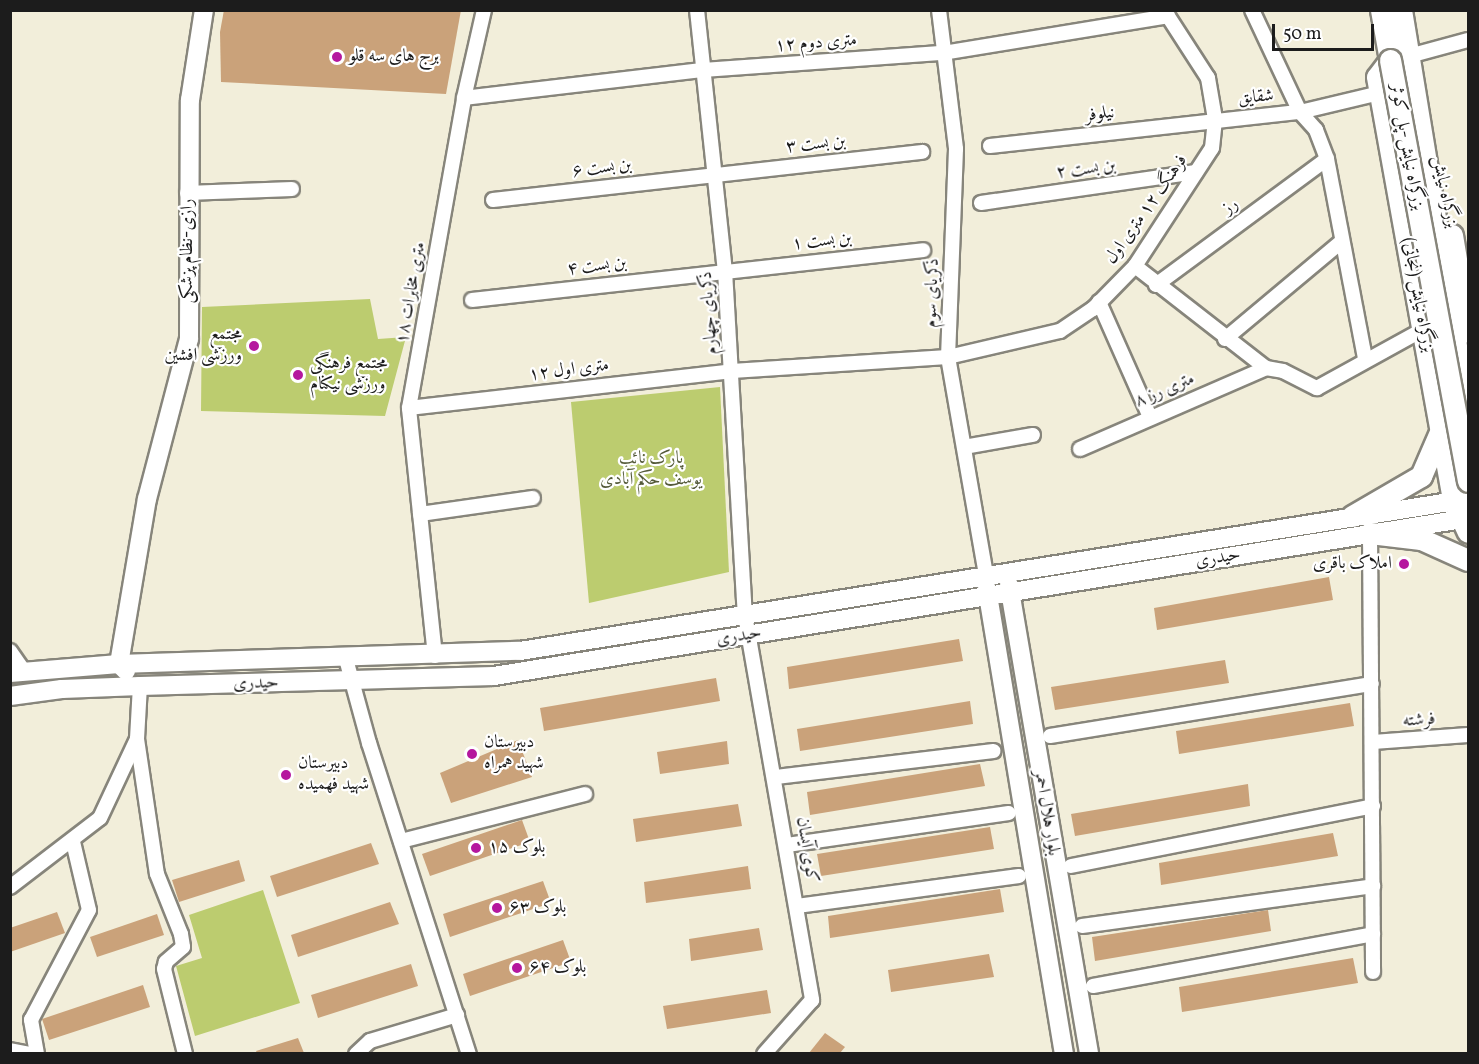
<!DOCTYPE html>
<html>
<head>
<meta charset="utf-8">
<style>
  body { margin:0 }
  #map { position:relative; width:1479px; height:1064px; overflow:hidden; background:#f2eeda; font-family:Vollkorn,Amiri,serif }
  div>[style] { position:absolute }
  .green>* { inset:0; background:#bccc6f }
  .building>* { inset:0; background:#caa27a }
  .roads { filter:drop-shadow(2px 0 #87857b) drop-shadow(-2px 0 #87857b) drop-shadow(0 2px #87857b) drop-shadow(0 -2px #87857b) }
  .minor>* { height:14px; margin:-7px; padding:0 7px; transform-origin:7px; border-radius:7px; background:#fff }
  .major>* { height:18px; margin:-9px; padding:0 9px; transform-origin:9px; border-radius:9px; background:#fff }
  .highway>* { height:21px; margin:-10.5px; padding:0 10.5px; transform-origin:10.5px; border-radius:10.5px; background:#fff }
  .bridges { filter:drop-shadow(2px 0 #87857b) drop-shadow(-2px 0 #87857b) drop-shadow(0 2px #87857b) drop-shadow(0 -2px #87857b) }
  .highway-bridge>* { height:21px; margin:-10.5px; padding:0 10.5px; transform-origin:10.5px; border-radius:10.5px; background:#fff }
  .dots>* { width:16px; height:16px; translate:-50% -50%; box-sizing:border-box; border:3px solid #fff; border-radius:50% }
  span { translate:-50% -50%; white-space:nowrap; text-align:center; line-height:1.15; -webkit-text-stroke:4.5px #fff; paint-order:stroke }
  .street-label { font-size:18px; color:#1c1c1c }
  .poi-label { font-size:18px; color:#1c1c1c }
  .left { translate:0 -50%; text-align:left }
  .right { translate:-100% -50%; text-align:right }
  .park-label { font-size:18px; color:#545a39 }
  .frame { position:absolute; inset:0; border:12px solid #1c1c1c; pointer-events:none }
  .scale { position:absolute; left:1272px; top:24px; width:102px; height:27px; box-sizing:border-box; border:3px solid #1c1c1c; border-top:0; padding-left:8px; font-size:18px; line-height:21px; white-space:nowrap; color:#1c1c1c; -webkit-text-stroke:4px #fff; paint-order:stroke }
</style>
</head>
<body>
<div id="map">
  <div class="green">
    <i style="clip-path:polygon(370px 299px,378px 339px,406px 337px,385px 416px,201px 411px,202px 307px)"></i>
    <i style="clip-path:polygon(720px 387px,729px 572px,589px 603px,571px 402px)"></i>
    <i style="clip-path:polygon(263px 890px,300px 1003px,195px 1036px,176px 966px,202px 958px,189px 915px)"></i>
  </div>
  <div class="building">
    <i style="clip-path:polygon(224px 10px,461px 10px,446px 94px,221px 82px,220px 32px)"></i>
    <i style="clip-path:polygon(1329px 577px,1333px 600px,1157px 630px,1154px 608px)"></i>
    <i style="clip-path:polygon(959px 639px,963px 661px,789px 689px,787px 667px)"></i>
    <i style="clip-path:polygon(1225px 660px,1229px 683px,1055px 710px,1051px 687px)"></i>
    <i style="clip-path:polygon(716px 678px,720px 701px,544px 731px,540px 708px)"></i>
    <i style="clip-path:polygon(970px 701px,973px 724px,800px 751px,797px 729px)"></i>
    <i style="clip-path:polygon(1350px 703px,1354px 726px,1179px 754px,1176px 731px)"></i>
    <i style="clip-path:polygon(518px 740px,532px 777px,451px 803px,440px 773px)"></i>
    <i style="clip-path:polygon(727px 741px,729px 764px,660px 774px,657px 752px)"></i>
    <i style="clip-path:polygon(980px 764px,985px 786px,810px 815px,807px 792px)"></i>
    <i style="clip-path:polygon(1248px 784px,1250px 806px,1075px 836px,1071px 814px)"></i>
    <i style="clip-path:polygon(738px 804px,742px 826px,636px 842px,633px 819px)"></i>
    <i style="clip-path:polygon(522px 820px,530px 842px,430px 876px,422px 854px)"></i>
    <i style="clip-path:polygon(990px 827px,994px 849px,821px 876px,817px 854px)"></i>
    <i style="clip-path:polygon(1333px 833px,1338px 856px,1161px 885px,1159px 863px)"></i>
    <i style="clip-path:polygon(371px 843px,379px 864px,277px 897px,270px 876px)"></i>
    <i style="clip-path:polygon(239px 860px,245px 881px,179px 902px,172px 880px)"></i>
    <i style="clip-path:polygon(748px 866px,751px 889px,646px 903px,644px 882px)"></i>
    <i style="clip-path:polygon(543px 881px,551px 903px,450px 937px,443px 914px)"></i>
    <i style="clip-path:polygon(1000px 889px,1004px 912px,830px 938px,828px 916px)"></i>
    <i style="clip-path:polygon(390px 902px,399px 924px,298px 957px,291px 935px)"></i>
    <i style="clip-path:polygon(1268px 910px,1271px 931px,1095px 961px,1092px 937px)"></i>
    <i style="clip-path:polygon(57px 912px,65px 933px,10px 952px,10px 928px)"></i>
    <i style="clip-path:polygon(157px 914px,164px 935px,97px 957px,90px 937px)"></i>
    <i style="clip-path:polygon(759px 928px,763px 950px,691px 961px,689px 939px)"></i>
    <i style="clip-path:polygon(563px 940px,571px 962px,470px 996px,463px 974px)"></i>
    <i style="clip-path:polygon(989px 954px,994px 977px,891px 992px,888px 970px)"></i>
    <i style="clip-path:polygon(1353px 958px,1358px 983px,1182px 1012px,1179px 987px)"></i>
    <i style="clip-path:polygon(411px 964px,418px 986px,318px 1018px,311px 995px)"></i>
    <i style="clip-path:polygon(143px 985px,150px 1007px,49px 1040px,42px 1019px)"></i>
    <i style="clip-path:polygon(767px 990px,771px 1013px,667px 1029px,663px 1006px)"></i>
    <i style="clip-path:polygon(825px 1033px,845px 1047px,840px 1053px,809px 1053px)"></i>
    <i style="clip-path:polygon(298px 1038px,304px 1053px,257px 1053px,256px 1051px)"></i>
  </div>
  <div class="roads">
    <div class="minor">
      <i style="left:697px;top:10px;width:262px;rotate:83.9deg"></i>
      <i style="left:725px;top:271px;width:345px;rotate:86.7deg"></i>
      <i style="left:745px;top:615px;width:391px;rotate:80.1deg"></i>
      <i style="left:812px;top:1000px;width:72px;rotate:131.6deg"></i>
      <i style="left:939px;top:10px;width:140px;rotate:83deg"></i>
      <i style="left:956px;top:149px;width:208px;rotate:92.2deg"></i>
      <i style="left:948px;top:357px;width:221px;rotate:80.1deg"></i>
      <i style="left:1252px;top:10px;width:113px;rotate:64.8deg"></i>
      <i style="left:1300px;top:112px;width:24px;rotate:48deg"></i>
      <i style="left:1316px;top:130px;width:31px;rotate:69deg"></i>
      <i style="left:1327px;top:159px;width:204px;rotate:79.2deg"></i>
      <i style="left:1409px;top:56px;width:61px;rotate:-15.2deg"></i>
      <i style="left:464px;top:98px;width:241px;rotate:-6.7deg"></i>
      <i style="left:703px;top:70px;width:241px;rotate:-4.1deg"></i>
      <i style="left:943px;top:53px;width:228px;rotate:-9.3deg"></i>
      <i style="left:990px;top:146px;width:312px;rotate:-6.3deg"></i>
      <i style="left:1300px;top:112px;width:82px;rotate:-13.4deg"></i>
      <i style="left:187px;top:193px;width:105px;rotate:-2.2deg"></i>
      <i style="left:493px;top:200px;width:432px;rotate:-6.4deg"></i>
      <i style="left:981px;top:203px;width:217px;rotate:-8.2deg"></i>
      <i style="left:1135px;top:266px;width:166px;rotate:37.9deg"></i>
      <i style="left:1266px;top:368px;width:17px;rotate:10deg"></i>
      <i style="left:1283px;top:371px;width:38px;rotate:27deg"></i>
      <i style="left:1317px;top:388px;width:122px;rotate:-28.9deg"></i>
      <i style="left:1156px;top:285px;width:212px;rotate:-36.4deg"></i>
      <i style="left:472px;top:300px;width:454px;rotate:-6.3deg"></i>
      <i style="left:1099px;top:302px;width:126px;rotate:66.1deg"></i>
      <i style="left:1225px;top:339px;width:151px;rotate:-39.9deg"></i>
      <i style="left:409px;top:408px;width:325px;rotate:-6.5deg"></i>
      <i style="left:732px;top:371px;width:216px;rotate:-3.7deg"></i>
      <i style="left:948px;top:357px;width:115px;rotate:-13.1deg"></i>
      <i style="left:1060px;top:331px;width:40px;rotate:-34deg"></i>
      <i style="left:1093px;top:309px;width:60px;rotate:-45.7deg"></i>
      <i style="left:1135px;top:266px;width:141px;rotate:-56.9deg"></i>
      <i style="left:1212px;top:148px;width:29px;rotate:-84deg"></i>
      <i style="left:1215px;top:119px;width:42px;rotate:-99.7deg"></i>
      <i style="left:1208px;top:78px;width:81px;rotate:-122.9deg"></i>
      <i style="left:964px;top:447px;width:70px;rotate:-9.9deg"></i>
      <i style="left:1080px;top:449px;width:203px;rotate:-23.5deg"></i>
      <i style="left:420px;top:514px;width:114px;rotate:-8.1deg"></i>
      <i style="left:1370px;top:533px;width:439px;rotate:89.6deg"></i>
      <i style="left:10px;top:651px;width:24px;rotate:55deg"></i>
      <i style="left:435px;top:656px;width:249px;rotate:-96deg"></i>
      <i style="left:409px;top:408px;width:315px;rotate:-79.9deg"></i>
      <i style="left:464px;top:98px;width:90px;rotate:-77.2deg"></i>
      <i style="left:346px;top:659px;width:87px;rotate:74.7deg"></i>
      <i style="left:369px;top:743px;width:327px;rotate:72.2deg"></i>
      <i style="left:1050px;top:736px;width:326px;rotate:-9.2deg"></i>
      <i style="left:137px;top:739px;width:136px;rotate:81.6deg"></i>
      <i style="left:157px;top:874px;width:65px;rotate:68.2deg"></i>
      <i style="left:181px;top:934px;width:13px;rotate:81deg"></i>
      <i style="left:183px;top:947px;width:23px;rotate:139deg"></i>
      <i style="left:166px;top:962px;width:7px;rotate:106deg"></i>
      <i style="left:164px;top:969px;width:88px;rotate:76.1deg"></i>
      <i style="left:1373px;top:742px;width:95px;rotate:-4.2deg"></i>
      <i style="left:776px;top:777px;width:219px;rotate:-6.8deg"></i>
      <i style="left:401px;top:841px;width:190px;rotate:-14.3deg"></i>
      <i style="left:787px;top:845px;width:224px;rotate:-8.2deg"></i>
      <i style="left:1071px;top:866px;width:308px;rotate:-11.2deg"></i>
      <i style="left:10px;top:887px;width:113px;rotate:-37.5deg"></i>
      <i style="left:100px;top:818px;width:87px;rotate:-64.9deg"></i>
      <i style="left:137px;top:739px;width:53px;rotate:-86.8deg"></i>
      <i style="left:797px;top:906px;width:224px;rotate:-7.7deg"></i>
      <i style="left:1082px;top:926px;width:294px;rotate:-7.8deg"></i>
      <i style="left:1093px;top:986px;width:285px;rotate:-10.5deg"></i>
      <i style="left:10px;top:1050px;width:21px;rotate:11deg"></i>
      <i style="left:37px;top:1054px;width:35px;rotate:-100deg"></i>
      <i style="left:31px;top:1020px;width:124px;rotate:-62.2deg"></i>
      <i style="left:89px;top:910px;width:70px;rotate:-103.2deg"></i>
      <i style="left:356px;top:1054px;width:19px;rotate:-43deg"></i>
      <i style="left:370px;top:1041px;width:91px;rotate:-16.6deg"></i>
    </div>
    <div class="major">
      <i style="left:1009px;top:585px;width:476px;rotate:80.3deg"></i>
      <i style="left:987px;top:589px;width:471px;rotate:80.6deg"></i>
      <i style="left:126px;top:671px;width:10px;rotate:-135deg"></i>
      <i style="left:119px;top:664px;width:167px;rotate:-80.4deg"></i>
      <i style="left:147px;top:499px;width:165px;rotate:-75.3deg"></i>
      <i style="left:189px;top:339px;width:239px;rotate:-89.8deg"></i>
      <i style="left:190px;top:100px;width:91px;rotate:-81.2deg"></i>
      <i style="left:10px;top:673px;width:109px;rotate:-4.7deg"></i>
      <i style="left:119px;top:664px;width:401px;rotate:-1.9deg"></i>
      <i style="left:520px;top:651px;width:960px;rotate:-9.11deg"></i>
      <i style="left:10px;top:696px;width:52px;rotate:-7.7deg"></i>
      <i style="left:62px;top:689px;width:78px;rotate:-2.2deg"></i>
      <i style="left:140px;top:686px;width:354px;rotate:-1.6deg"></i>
      <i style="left:494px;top:676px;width:987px;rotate:-9.21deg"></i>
    </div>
    <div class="highway">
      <i style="left:1381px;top:10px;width:51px;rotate:79.8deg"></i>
      <i style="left:1390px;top:60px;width:21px;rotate:127deg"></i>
      <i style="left:1377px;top:77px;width:430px;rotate:79.8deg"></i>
      <i style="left:1453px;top:500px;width:35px;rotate:65deg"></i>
      <i style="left:1401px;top:10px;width:414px;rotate:80.7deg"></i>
      <i style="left:1452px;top:235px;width:98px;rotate:80.6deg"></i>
      <i style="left:1352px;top:516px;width:80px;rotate:-30.1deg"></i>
      <i style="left:1421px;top:476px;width:48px;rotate:-66.6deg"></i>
      <i style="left:1370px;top:533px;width:51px;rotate:6.7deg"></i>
      <i style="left:1421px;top:539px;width:51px;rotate:24.1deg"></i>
    </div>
  </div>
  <div class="bridges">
    <div class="highway-bridge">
      <i style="left:1390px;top:60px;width:428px;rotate:79.5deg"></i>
    </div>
  </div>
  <div class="dots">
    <i style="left:337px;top:57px;background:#b5179e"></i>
    <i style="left:254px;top:346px;background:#b5179e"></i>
    <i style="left:298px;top:375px;background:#b5179e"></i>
    <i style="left:1404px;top:564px;background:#b5179e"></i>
    <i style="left:472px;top:754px;background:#b5179e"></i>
    <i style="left:286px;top:775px;background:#b5179e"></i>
    <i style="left:476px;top:848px;background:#b5179e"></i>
    <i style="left:497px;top:908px;background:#b5179e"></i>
    <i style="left:517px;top:968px;background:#b5179e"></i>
  </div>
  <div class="street-label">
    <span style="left:816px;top:44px;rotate:-4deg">۱۲ متری دوم</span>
    <span style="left:1256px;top:98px;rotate:-4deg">شقایق</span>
    <span style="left:1100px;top:115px;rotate:-7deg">نیلوفر</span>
    <span style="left:816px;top:145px;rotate:-6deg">بن بست ۳</span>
    <span style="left:1406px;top:147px;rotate:80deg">بزرگراه نیایش-پل کوثر</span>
    <span style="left:602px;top:169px;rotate:-7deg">بن بست ۶</span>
    <span style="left:1086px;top:170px;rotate:-8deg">بن بست ۲</span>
    <span style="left:1444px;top:192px;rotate:79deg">بزرگراه نیایش</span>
    <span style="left:1231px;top:207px;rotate:-36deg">رز</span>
    <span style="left:1147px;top:210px;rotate:-55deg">فرهنگ ۱۲ متری اول</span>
    <span style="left:822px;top:242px;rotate:-6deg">بن بست ۱</span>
    <span style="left:188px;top:251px;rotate:-90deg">رازی-نظام پزشکی</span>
    <span style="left:597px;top:267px;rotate:-7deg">بن بست ۴</span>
    <span style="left:412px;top:293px;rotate:-80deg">۱۸ متری مخابرات</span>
    <span style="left:933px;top:293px;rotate:-88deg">ذکریای سوم</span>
    <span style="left:1417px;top:295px;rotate:80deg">بزرگراه نیایش (نجاتی)</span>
    <span style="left:710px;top:313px;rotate:-94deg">ذکریای چهارم</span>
    <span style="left:569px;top:371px;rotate:-7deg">۱۲ متری اول</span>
    <span style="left:1165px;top:391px;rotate:-23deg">۸ متری رز</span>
    <span style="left:1218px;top:559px;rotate:-10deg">حیدری</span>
    <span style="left:739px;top:637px;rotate:-9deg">حیدری</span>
    <span style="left:256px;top:684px;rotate:-1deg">حیدری</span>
    <span style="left:1419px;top:721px;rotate:-4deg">فرشته</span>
    <span style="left:1046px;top:813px;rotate:81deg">بلوار هلال احمر</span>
    <span style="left:806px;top:850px;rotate:81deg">کوی آیسان</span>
  </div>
  <div class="poi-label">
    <span class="left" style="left:349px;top:57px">برج های سه قلو</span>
    <span class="right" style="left:242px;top:346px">مجتمع<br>ورزشی افشین</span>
    <span class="left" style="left:310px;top:375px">مجتمع فرهنگی<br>ورزشی نیکنام</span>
    <span class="right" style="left:1392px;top:564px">املاک باقری</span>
    <span class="left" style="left:484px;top:754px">دبیرستان<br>شهید همراه</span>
    <span class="left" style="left:298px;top:775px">دبیرستان<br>شهید فهمیده</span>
    <span class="left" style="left:488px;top:848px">بلوک ۱۵</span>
    <span class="left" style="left:509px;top:908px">بلوک ۶۳</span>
    <span class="left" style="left:529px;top:968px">بلوک ۶۴</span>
  </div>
  <div class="park-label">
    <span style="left:651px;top:470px">پارک نائب<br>یوسف حکم آبادی</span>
  </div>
  <div class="frame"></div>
  <div class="scale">50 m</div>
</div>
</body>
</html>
